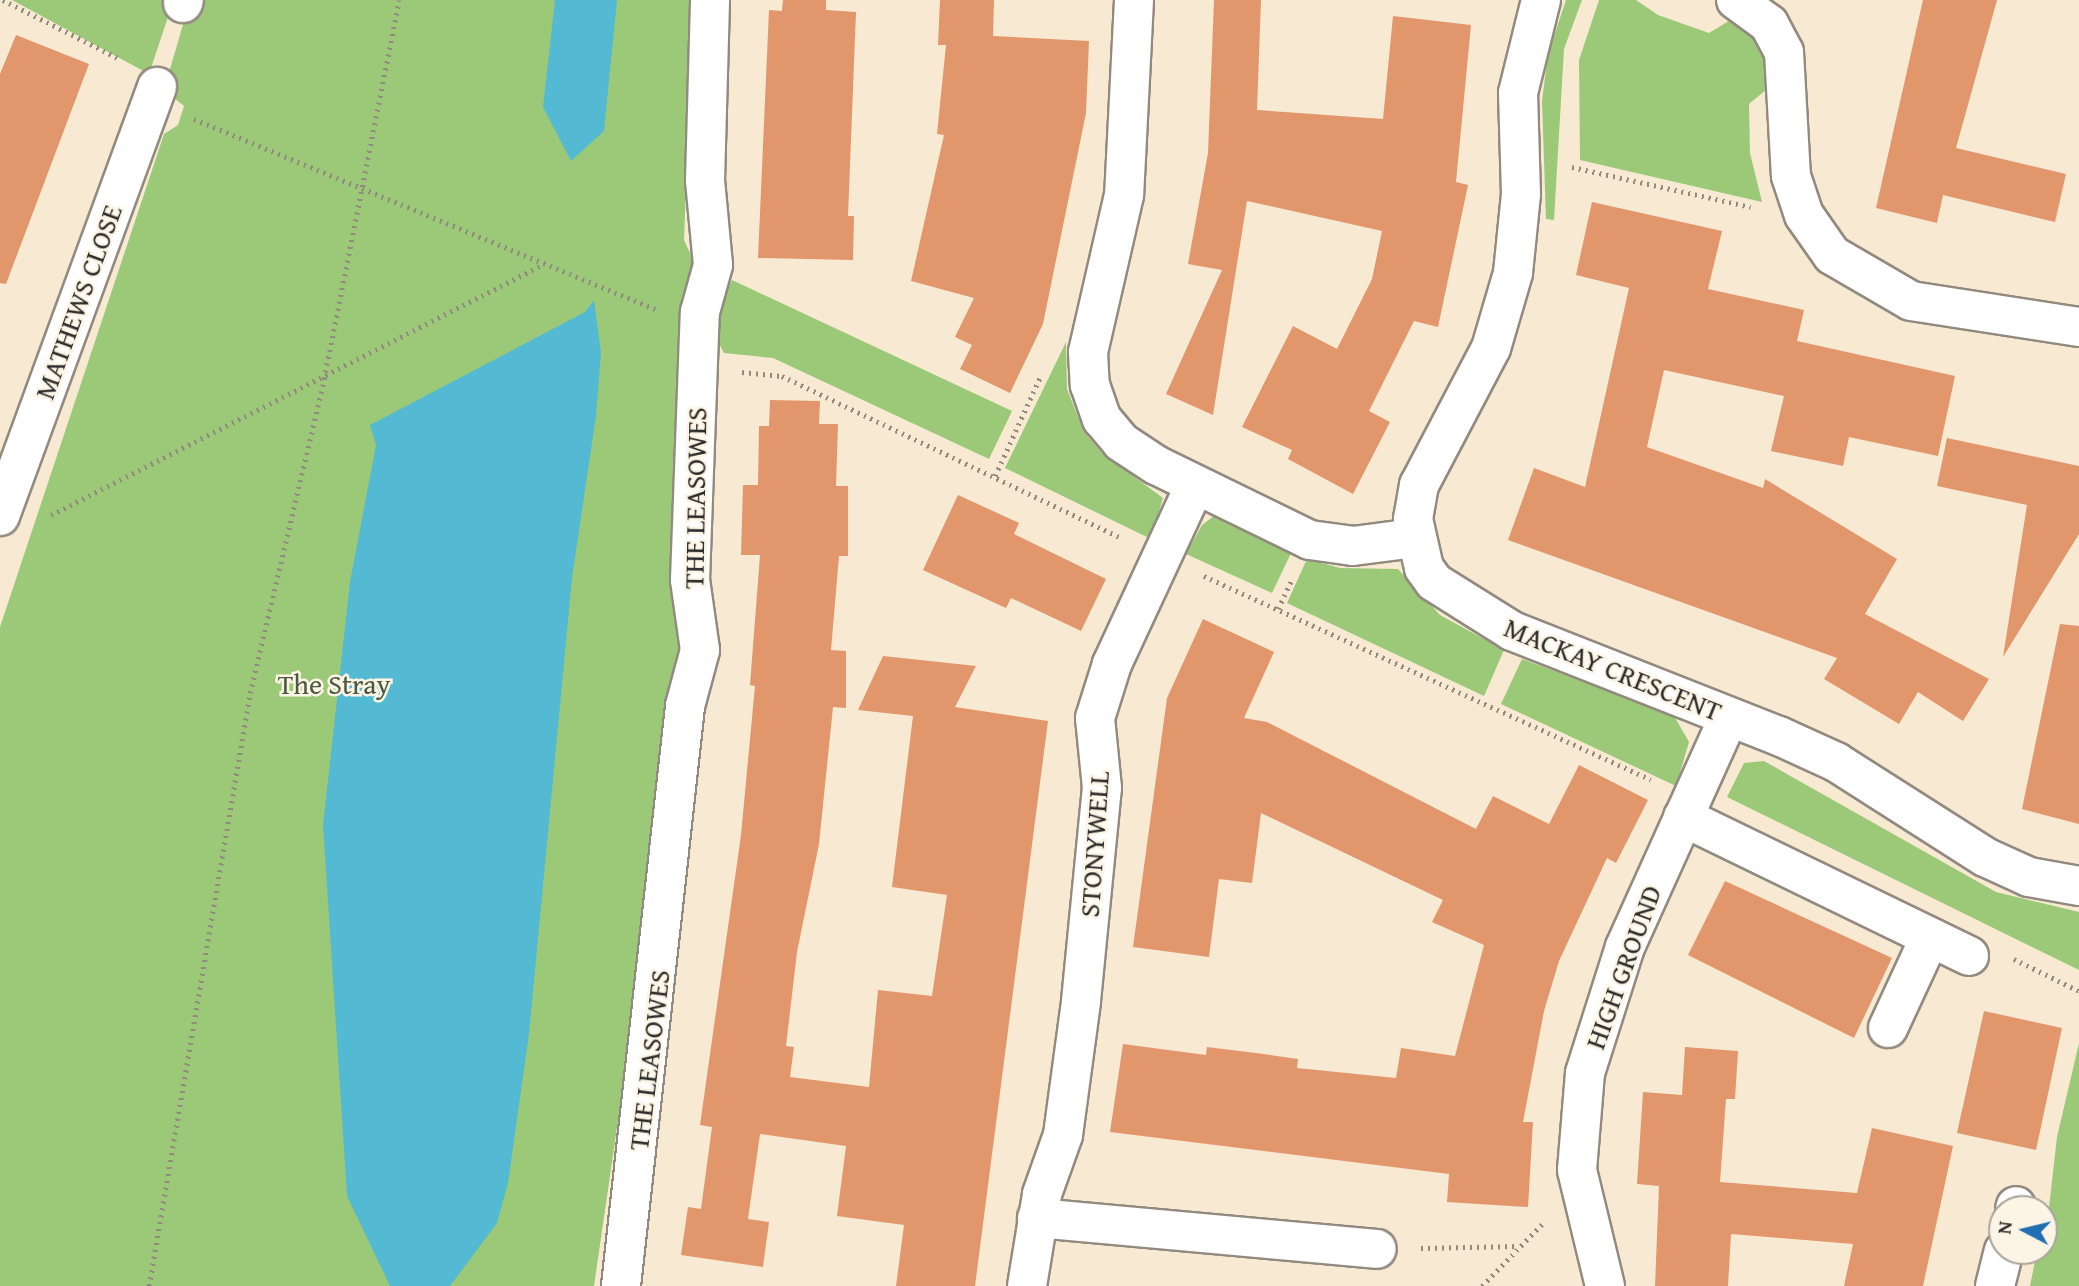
<!DOCTYPE html>
<html>
<head>
<meta charset="utf-8">
<style>
  body { margin:0 }
  #map { position:relative; width:2079px; height:1286px; overflow:hidden; background:#f8e9d3; font-family:"Gentium Book Plus",serif }
  div>[style] { position:absolute }
  .green>* { inset:0; background:#9bc978 }
  .water>* { inset:0; background:#54b9d3 }
  .building>* { inset:0; background:#e2966c }
  .path>* { height:4.5px; margin-top:-2.25px; transform-origin:0; background:repeating-linear-gradient(90deg,#928a7f 0 2px,transparent 0 7px) }
  .roads { filter:drop-shadow(2px 0 #928a7f) drop-shadow(-2px 0 #928a7f) drop-shadow(0 2px #928a7f) drop-shadow(0 -2px #928a7f) }
  .minor>* { height:38px; margin:-19px; padding:0 19px; transform-origin:19px; border-radius:19px; background:#fff }
  span { translate:-50% -50%; white-space:nowrap; text-align:center; line-height:1.15; -webkit-text-stroke:5px #fcf5e5; paint-order:stroke }
  .street-label { font-size:28px; color:#2b2b2b }
  .park-label { font-size:28px; color:#4d5a42 }
  .north { position:absolute; left:1988px; top:1195px; width:70px; height:70px; box-sizing:border-box; background:#fcf5e5; border:2px solid #a8a49b; border-radius:50%; rotate:277deg; font-size:19px; font-weight:700; line-height:28px; text-align:center; color:#2b2b2b }
  .north::after { content:''; display:block; margin:auto; width:24px; height:32px; background:#1f6fb2; clip-path:polygon(50% 0,100% 100%,50% 72%,0 100%) }
</style>
</head>
<body>
<div id="map">
  <div class="green">
    <i style="clip-path:polygon(12px 0,166px 0,173px 2px,149px 74px)"></i>
    <i style="clip-path:polygon(190px 0,693px 0,684px 240px,697px 268px,684px 622px,679px 669px,668px 688px,632px 1024px,594px 1286px,0 1286px,0 627px,164px 134px,178px 125px,184px 106px,164px 90px)"></i>
    <i style="clip-path:polygon(1566px 0,1582px 0,1564px 49px,1554px 220px,1546px 219px,1542px 101px,1548px 54px)"></i>
    <i style="clip-path:polygon(1599px 0,1636px 0,1658px 15px,1709px 33px,1732px 19px,1745px 24px,1765px 51px,1772px 85px,1749px 104px,1750px 153px,1762px 202px,1580px 160px,1579px 60px)"></i>
    <i style="clip-path:polygon(732px 280px,1012px 411px,989px 459px,773px 358px,724px 353px,714px 334px,716px 310px)"></i>
    <i style="clip-path:polygon(1066px 342px,1067px 389px,1084px 432px,1102px 453px,1163px 498px,1151px 539px,1005px 468px)"></i>
    <i style="clip-path:polygon(1214px 516px,1292px 551px,1272px 593px,1186px 554px,1202px 525px)"></i>
    <i style="clip-path:polygon(1307px 559px,1340px 568px,1398px 569px,1440px 615px,1504px 650px,1484px 696px,1287px 603px)"></i>
    <i style="clip-path:polygon(1522px 659px,1673px 714px,1689px 742px,1676px 786px,1501px 704px)"></i>
    <i style="clip-path:polygon(1764px 761px,1996px 892px,2079px 912px,2079px 970px,1727px 797px,1744px 763px)"></i>
    <i style="clip-path:polygon(2079px 1043px,2079px 1286px,2030px 1286px,2037px 1251px,2044px 1251px,2057px 1137px)"></i>
  </div>
  <div class="water">
    <i style="clip-path:polygon(555px 0,617px 0,604px 131px,571px 161px,543px 107px)"></i>
    <i style="clip-path:polygon(594px 300px,601px 353px,596px 416px,572px 578px,529px 1034px,508px 1183px,497px 1223px,450px 1286px,390px 1286px,347px 1196px,323px 825px,350px 582px,376px 445px,370px 425px,585px 312px)"></i>
  </div>
  <div class="building">
    <i style="clip-path:polygon(783px 0,826px 0,826px 10px,856px 12px,848px 216px,854px 216px,853px 260px,758px 258px,769px 10px,782px 11px)"></i>
    <i style="clip-path:polygon(940px 0,994px 0,993px 36px,1089px 41px,1086px 113px,1043px 324px,1010px 393px,960px 369px,972px 345px,955px 337px,974px 298px,911px 281px,944px 135px,937px 134px,946px 45px,938px 45px)"></i>
    <i style="clip-path:polygon(1214px 0,1261px 0,1257px 110px,1383px 119px,1393px 16px,1471px 25px,1456px 182px,1468px 185px,1438px 327px,1414px 321px,1369px 411px,1390px 422px,1353px 494px,1288px 459px,1292px 450px,1242px 427px,1293px 326px,1337px 349px,1372px 279px,1382px 231px,1247px 201px,1213px 415px,1166px 394px,1222px 270px,1188px 264px,1208px 153px)"></i>
    <i style="clip-path:polygon(1923px 0,1997px 0,1956px 148px,2066px 174px,2055px 222px,1943px 195px,1937px 223px,1876px 208px)"></i>
    <i style="clip-path:polygon(16px 35px,89px 64px,6px 284px,0 283px,0 74px)"></i>
    <i style="clip-path:polygon(1592px 202px,1722px 231px,1708px 289px,1804px 310px,1797px 341px,1955px 376px,1938px 456px,1849px 437px,1843px 466px,1771px 451px,1784px 396px,1664px 370px,1647px 447px,1763px 488px,1765px 479px,1897px 559px,1865px 614px,1989px 679px,1963px 721px,1918px 692px,1899px 724px,1824px 679px,1837px 658px,1508px 540px,1534px 468px,1585px 487px,1629px 288px,1576px 275px)"></i>
    <i style="clip-path:polygon(770px 400px,820px 401px,819px 424px,838px 424px,836px 486px,848px 486px,848px 556px,839px 556px,831px 650px,846px 651px,846px 708px,833px 707px,819px 844px,797px 952px,786px 1046px,794px 1047px,790px 1077px,869px 1087px,878px 990px,932px 996px,947px 895px,892px 887px,913px 716px,858px 710px,883px 656px,976px 666px,955px 707px,1048px 721px,975px 1286px,896px 1286px,904px 1225px,837px 1216px,846px 1146px,760px 1134px,748px 1219px,769px 1222px,763px 1267px,681px 1255px,688px 1207px,701px 1209px,712px 1127px,700px 1125px,741px 835px,755px 686px,750px 685px,760px 555px,741px 555px,743px 485px,758px 485px,759px 426px,769px 426px)"></i>
    <i style="clip-path:polygon(1947px 438px,2079px 466px,2079px 534px,2003px 657px,2027px 505px,1937px 486px)"></i>
    <i style="clip-path:polygon(958px 495px,1019px 523px,1014px 534px,1106px 579px,1081px 631px,1011px 598px,1006px 608px,923px 570px)"></i>
    <i style="clip-path:polygon(1203px 619px,1274px 652px,1244px 718px,1267px 722px,1476px 829px,1493px 796px,1549px 824px,1579px 765px,1648px 800px,1616px 863px,1607px 858px,1559px 961px,1544px 1011px,1523px 1122px,1533px 1122px,1528px 1207px,1447px 1202px,1449px 1174px,1110px 1132px,1123px 1044px,1206px 1055px,1207px 1047px,1256px 1053px,1298px 1059px,1297px 1068px,1396px 1078px,1401px 1048px,1455px 1056px,1484px 945px,1432px 922px,1443px 900px,1261px 813px,1252px 883px,1219px 879px,1209px 957px,1133px 947px,1167px 698px)"></i>
    <i style="clip-path:polygon(2060px 624px,2079px 626px,2079px 824px,2022px 809px)"></i>
    <i style="clip-path:polygon(1725px 881px,1892px 958px,1854px 1038px,1688px 955px)"></i>
    <i style="clip-path:polygon(1984px 1011px,2062px 1028px,2036px 1150px,1957px 1133px)"></i>
    <i style="clip-path:polygon(1685px 1047px,1738px 1051px,1735px 1099px,1726px 1099px,1720px 1182px,1857px 1193px,1872px 1128px,1953px 1146px,1923px 1286px,1844px 1286px,1853px 1244px,1731px 1234px,1728px 1286px,1655px 1286px,1659px 1186px,1637px 1184px,1643px 1092px,1682px 1095px)"></i>
  </div>
  <div class="path">
    <i style="left:3px;top:0;width:131px;rotate:26.8deg"></i>
    <i style="left:194px;top:119px;width:500px;rotate:22.4deg"></i>
    <i style="left:1572px;top:167px;width:183px;rotate:12.6deg"></i>
    <i style="left:742px;top:372px;width:40px;rotate:5.7deg"></i>
    <i style="left:782px;top:376px;width:374px;rotate:25.5deg"></i>
    <i style="left:995px;top:476px;width:111px;rotate:-65.5deg"></i>
    <i style="left:51px;top:515px;width:551px;rotate:-26.98deg"></i>
    <i style="left:1204px;top:576px;width:491px;rotate:24.5deg"></i>
    <i style="left:1278px;top:609px;width:31px;rotate:-65deg"></i>
    <i style="left:2014px;top:959px;width:72px;rotate:26.2deg"></i>
    <i style="left:1421px;top:1248px;width:97px;rotate:-1.2deg"></i>
    <i style="left:149px;top:1286px;width:602px;rotate:-80.33deg"></i>
    <i style="left:250px;top:693px;width:323px;rotate:-76.7deg"></i>
    <i style="left:324px;top:379px;width:386px;rotate:-78.8deg"></i>
    <i style="left:1482px;top:1286px;width:86px;rotate:-45.9deg"></i>
  </div>
  <div class="roads">
    <div class="minor">
      <i style="left:1134px;top:0;width:195px;rotate:92.9deg"></i>
      <i style="left:1124px;top:195px;width:161px;rotate:102.9deg"></i>
      <i style="left:1088px;top:352px;width:33px;rotate:87deg"></i>
      <i style="left:1090px;top:385px;width:36px;rotate:71deg"></i>
      <i style="left:1102px;top:419px;width:30px;rotate:50deg"></i>
      <i style="left:1121px;top:442px;width:42px;rotate:33.3deg"></i>
      <i style="left:1156px;top:465px;width:171px;rotate:26deg"></i>
      <i style="left:1310px;top:540px;width:43px;rotate:7.9deg"></i>
      <i style="left:1353px;top:546px;width:63px;rotate:-7.4deg"></i>
      <i style="left:1541px;top:0;width:96px;rotate:103.9deg"></i>
      <i style="left:1518px;top:93px;width:101px;rotate:88.3deg"></i>
      <i style="left:1521px;top:194px;width:79px;rotate:95.8deg"></i>
      <i style="left:1513px;top:273px;width:78px;rotate:106.3deg"></i>
      <i style="left:1491px;top:348px;width:155px;rotate:117.7deg"></i>
      <i style="left:1419px;top:485px;width:35px;rotate:100deg"></i>
      <i style="left:1413px;top:519px;width:50px;rotate:77.3deg"></i>
      <i style="left:1424px;top:568px;width:17px;rotate:54deg"></i>
      <i style="left:1434px;top:582px;width:92px;rotate:32.1deg"></i>
      <i style="left:1512px;top:631px;width:287px;rotate:21.5deg"></i>
      <i style="left:1779px;top:736px;width:63px;rotate:24.5deg"></i>
      <i style="left:1836px;top:762px;width:177px;rotate:32.5deg"></i>
      <i style="left:1985px;top:857px;width:48px;rotate:24.4deg"></i>
      <i style="left:2029px;top:877px;width:51px;rotate:10.2deg"></i>
      <i style="left:1736px;top:0;width:41px;rotate:36deg"></i>
      <i style="left:1769px;top:24px;width:32px;rotate:62deg"></i>
      <i style="left:1784px;top:52px;width:124px;rotate:86.8deg"></i>
      <i style="left:1791px;top:176px;width:41px;rotate:71.6deg"></i>
      <i style="left:1804px;top:215px;width:49px;rotate:55deg"></i>
      <i style="left:1832px;top:255px;width:91px;rotate:30.2deg"></i>
      <i style="left:1911px;top:301px;width:170px;rotate:8.8deg"></i>
      <i style="left:183px;top:3px;width:3px;rotate:-72deg"></i>
      <i style="left:0;top:516px;width:457px;rotate:-69.9deg"></i>
      <i style="left:1683px;top:817px;width:318px;rotate:25.9deg"></i>
      <i style="left:1888px;top:1028px;width:100px;rotate:-65.2deg"></i>
      <i style="left:2015px;top:1209px;width:3px;rotate:-72deg"></i>
      <i style="left:1037px;top:1218px;width:341px;rotate:5.2deg"></i>
      <i style="left:621px;top:1286px;width:584px;rotate:-83.7deg"></i>
      <i style="left:685px;top:706px;width:58px;rotate:-75deg"></i>
      <i style="left:700px;top:650px;width:71px;rotate:-98.1deg"></i>
      <i style="left:690px;top:580px;width:268px;rotate:-87.9deg"></i>
      <i style="left:700px;top:312px;width:49px;rotate:-74.5deg"></i>
      <i style="left:713px;top:265px;width:84px;rotate:-95.4deg"></i>
      <i style="left:705px;top:181px;width:181px;rotate:-88.4deg"></i>
      <i style="left:1027px;top:1286px;width:93px;rotate:-80.7deg"></i>
      <i style="left:1042px;top:1194px;width:63px;rotate:-70.4deg"></i>
      <i style="left:1063px;top:1135px;width:135px;rotate:-82.3deg"></i>
      <i style="left:1081px;top:1001px;width:214px;rotate:-84.4deg"></i>
      <i style="left:1102px;top:788px;width:70px;rotate:-95.7deg"></i>
      <i style="left:1095px;top:718px;width:57px;rotate:-72.5deg"></i>
      <i style="left:1112px;top:664px;width:197px;rotate:-65.1deg"></i>
      <i style="left:1605px;top:1286px;width:119px;rotate:-103.6deg"></i>
      <i style="left:1577px;top:1170px;width:97px;rotate:-85.3deg"></i>
      <i style="left:1585px;top:1073px;width:132px;rotate:-72.4deg"></i>
      <i style="left:1625px;top:947px;width:252px;rotate:-65.7deg"></i>
      <i style="left:1995px;top:1286px;width:36px;rotate:-76deg"></i>
    </div>
  </div>
  <div class="street-label">
    <span style="left:78px;top:302px;rotate:-70deg">MATHEWS CLOSE</span>
    <span style="left:695px;top:498px;rotate:-89deg">THE LEASOWES</span>
    <span style="left:1613px;top:669px;rotate:22deg">MACKAY CRESCENT</span>
    <span style="left:1094px;top:844px;rotate:-86deg">STONYWELL</span>
    <span style="left:1623px;top:967px;rotate:-70deg">HIGH GROUND</span>
    <span style="left:649px;top:1060px;rotate:-83deg">THE LEASOWES</span>
  </div>
  <div class="park-label">
    <span style="left:334px;top:684px">The Stray</span>
  </div>
  <div class="north">N</div>
</div>
</body>
</html>
